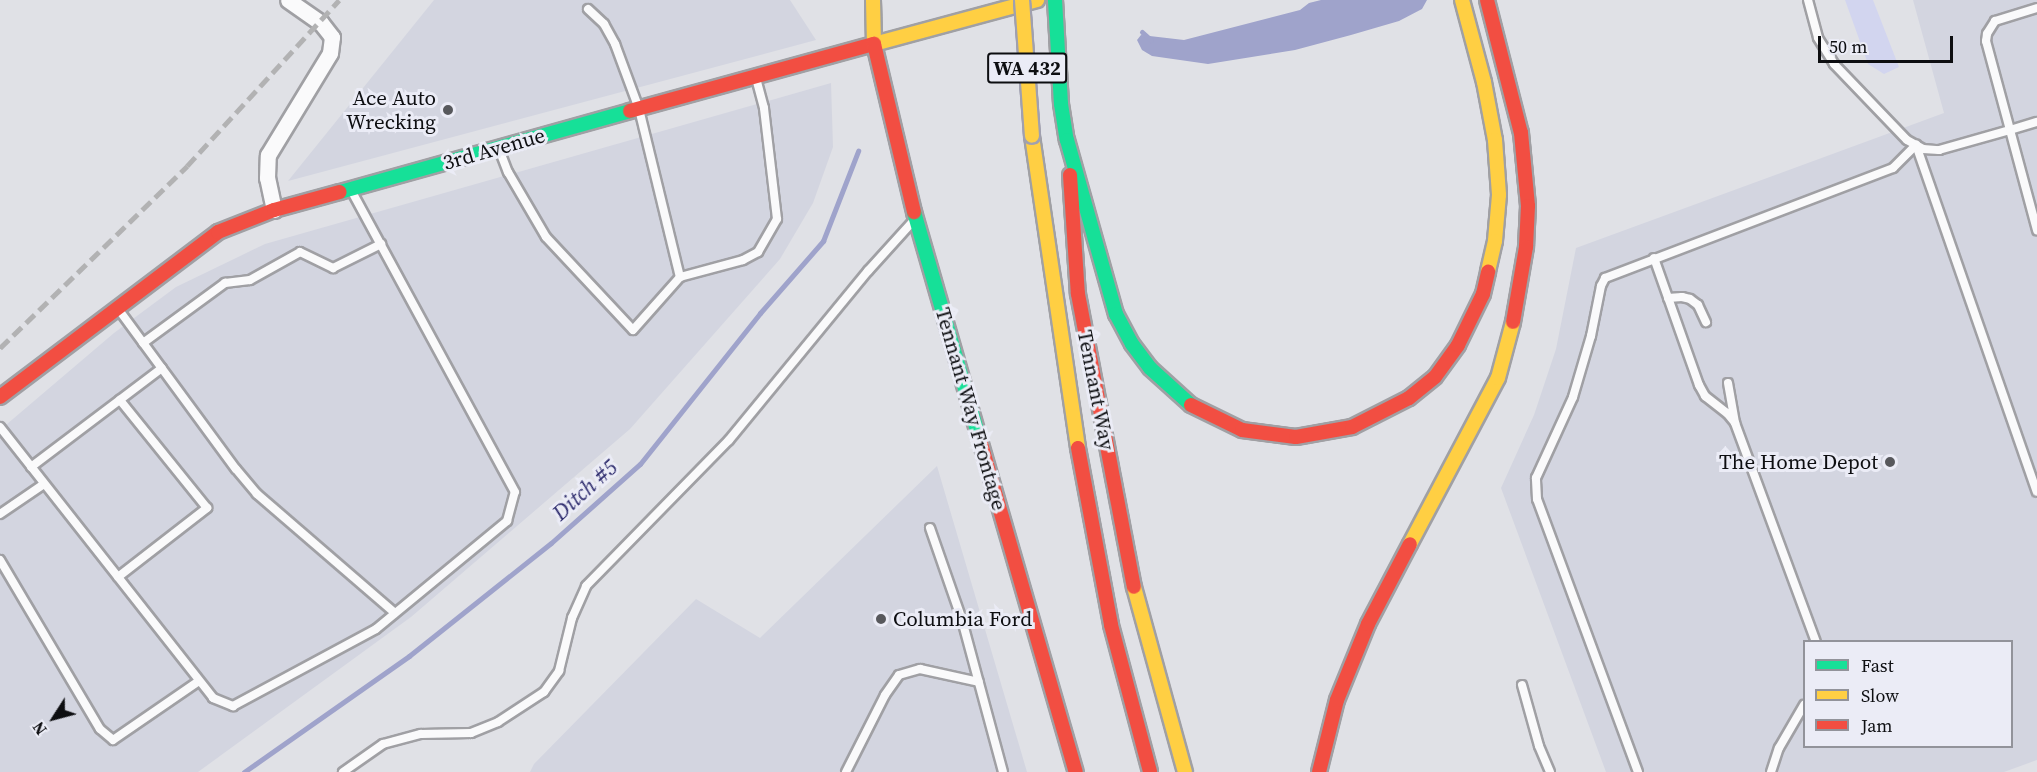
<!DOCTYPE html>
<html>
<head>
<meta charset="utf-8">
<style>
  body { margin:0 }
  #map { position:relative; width:2037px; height:772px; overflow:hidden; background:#e0e1e6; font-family:"Source Serif 4",serif }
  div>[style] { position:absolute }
  .built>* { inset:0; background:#d3d5e0 }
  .green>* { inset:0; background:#d2d5ef }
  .water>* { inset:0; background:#9fa3cb }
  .stream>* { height:5px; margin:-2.5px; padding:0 2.5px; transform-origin:2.5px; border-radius:2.5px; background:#9fa3cb }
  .roads { filter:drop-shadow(2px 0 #a0a0a4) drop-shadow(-2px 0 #a0a0a4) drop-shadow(0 2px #a0a0a4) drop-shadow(0 -2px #a0a0a4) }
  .lane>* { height:8px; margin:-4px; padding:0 4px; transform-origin:4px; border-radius:4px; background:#fafafb }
  .street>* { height:15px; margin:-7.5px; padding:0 7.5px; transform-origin:7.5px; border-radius:7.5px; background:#fafafb }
  .fast>* { height:14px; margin:-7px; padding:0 7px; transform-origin:7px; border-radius:7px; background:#16e098 }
  .slow>* { height:14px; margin:-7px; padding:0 7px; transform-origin:7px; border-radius:7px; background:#ffcf43 }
  .jam>* { height:14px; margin:-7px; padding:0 7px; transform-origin:7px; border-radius:7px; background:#f24e42 }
  .rail>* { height:4.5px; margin-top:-2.25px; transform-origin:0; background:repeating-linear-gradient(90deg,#b2b2b3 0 12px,transparent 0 18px) }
  .bridges { filter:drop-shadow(2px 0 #a0a0af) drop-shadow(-2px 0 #a0a0af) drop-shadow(0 2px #a0a0af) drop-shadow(0 -2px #a0a0af) }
  .slow-bridge>* { height:14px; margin:-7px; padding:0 7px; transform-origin:7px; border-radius:7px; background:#ffcf43 }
  .dots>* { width:16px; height:16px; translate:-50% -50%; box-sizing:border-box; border:3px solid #ebecf6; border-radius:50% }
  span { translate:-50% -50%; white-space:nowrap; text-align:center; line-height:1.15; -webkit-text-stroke:6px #ebecf6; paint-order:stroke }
  .shield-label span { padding:2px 4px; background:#ebecf6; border:2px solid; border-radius:4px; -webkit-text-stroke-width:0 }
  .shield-label { font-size:20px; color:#0d0e11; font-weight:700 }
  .poi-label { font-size:21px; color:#0d0e11 }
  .right { translate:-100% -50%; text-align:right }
  .left { translate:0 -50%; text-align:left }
  .street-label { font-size:21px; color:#0d0e11 }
  .water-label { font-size:22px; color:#2d2b6d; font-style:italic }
  .legend { position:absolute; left:1803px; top:640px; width:210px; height:108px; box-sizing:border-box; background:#ebecf6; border:2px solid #92939a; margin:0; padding:8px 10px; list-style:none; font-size:18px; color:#0d0e11 }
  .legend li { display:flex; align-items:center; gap:12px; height:30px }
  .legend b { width:30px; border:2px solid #92939a }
  .north { position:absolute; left:24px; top:688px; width:60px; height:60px; -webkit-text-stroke:4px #ebecf6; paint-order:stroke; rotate:234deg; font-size:16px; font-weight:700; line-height:24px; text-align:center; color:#0d0e11 }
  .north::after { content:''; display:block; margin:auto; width:21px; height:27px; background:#0d0e11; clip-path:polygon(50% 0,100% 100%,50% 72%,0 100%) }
  .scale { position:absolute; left:1818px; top:36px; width:135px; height:27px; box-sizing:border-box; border:3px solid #0d0e11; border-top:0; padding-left:8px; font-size:18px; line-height:21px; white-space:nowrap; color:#0d0e11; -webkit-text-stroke:4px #ebecf6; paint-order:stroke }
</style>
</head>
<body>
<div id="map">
  <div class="built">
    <i style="clip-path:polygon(434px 0,790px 0,816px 40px,288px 181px)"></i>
    <i style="clip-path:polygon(evenodd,1913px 0,2037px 0,2037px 760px,2004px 772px,1606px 772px,1501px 488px,1534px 415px,1556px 349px,1576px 248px,1944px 113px,1913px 0,1804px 642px,2012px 642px,2012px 746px,1804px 746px,1804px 642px)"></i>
    <i style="clip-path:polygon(831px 83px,833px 147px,813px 203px,780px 259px,630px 429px,411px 617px,198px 772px,0 772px,0 430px,114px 333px,176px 287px,265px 244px)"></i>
    <i style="clip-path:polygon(937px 466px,1027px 772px,530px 772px,534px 764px,696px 599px,760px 638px)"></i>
  </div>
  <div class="green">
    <i style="clip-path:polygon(1845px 0,1873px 0,1899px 67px,1884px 74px,1868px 64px)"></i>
  </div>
  <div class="water">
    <i style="clip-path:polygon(1321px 0,1427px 0,1422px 9px,1399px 21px,1351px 35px,1295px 50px,1208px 64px,1152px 56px,1142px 50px,1137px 40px,1141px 35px,1184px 40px,1300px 10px,1309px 3px)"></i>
  </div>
  <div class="stream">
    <i style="left:1142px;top:32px;width:12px;rotate:42deg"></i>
    <i style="left:244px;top:772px;width:202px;rotate:-35.1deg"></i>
    <i style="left:409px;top:656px;width:181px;rotate:-38.5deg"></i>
    <i style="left:551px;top:543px;width:119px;rotate:-41.6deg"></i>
    <i style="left:640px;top:464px;width:193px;rotate:-51.5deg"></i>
    <i style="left:760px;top:313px;width:96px;rotate:-48.8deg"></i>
    <i style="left:823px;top:241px;width:97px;rotate:-68.7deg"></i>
  </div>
  <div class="roads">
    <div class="lane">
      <i style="left:1808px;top:0;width:39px;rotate:75deg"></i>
      <i style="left:1818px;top:38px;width:31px;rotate:58deg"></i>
      <i style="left:1834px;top:64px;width:105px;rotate:46.2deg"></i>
      <i style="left:1907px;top:140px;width:18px;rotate:29deg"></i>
      <i style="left:1923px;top:149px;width:16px;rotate:4deg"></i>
      <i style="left:1939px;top:150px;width:74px;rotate:-15.7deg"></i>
      <i style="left:2010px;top:130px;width:104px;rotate:74.9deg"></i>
      <i style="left:2037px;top:8px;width:44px;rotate:162.8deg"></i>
      <i style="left:1995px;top:21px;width:15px;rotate:122deg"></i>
      <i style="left:1987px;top:34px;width:7px;rotate:98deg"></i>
      <i style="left:1986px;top:41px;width:92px;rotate:74.9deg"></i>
      <i style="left:2010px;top:130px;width:28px;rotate:-17deg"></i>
      <i style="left:588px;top:9px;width:22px;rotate:43deg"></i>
      <i style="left:604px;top:24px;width:23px;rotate:61deg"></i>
      <i style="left:615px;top:44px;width:69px;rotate:69.7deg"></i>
      <i style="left:639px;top:109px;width:173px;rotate:76.3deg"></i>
      <i style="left:499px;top:149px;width:25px;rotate:69deg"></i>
      <i style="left:508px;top:172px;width:75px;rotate:59.7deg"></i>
      <i style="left:546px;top:237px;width:127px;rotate:46.9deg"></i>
      <i style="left:633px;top:330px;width:71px;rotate:-48.4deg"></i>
      <i style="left:680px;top:277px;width:65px;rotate:-15.1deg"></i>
      <i style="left:743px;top:260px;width:17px;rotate:-28deg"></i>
      <i style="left:758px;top:252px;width:38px;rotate:-60deg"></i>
      <i style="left:777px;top:219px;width:112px;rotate:-96.7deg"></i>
      <i style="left:764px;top:108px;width:31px;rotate:-105deg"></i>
      <i style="left:1654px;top:258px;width:135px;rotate:70.5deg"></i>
      <i style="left:1699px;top:385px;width:13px;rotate:61deg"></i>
      <i style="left:1705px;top:396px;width:28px;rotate:38deg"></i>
      <i style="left:1727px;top:413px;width:13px;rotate:51deg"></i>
      <i style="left:1735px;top:423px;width:233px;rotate:69.7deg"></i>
      <i style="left:1668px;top:298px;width:14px;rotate:-4deg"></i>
      <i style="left:1682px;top:297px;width:8px;rotate:14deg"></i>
      <i style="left:1690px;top:299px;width:10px;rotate:37deg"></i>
      <i style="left:1698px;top:305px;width:19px;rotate:65deg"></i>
      <i style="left:119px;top:310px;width:197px;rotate:53.7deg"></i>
      <i style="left:236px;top:469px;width:33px;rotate:50deg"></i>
      <i style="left:257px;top:494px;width:182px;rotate:40.8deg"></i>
      <i style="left:143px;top:343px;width:102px;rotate:-36.2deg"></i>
      <i style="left:225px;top:283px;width:25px;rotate:-7deg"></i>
      <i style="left:250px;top:280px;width:57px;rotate:-29.2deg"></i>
      <i style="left:300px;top:252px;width:37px;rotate:26deg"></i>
      <i style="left:333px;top:268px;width:54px;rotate:-26.6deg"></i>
      <i style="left:1728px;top:383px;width:40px;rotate:80deg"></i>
      <i style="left:0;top:427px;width:345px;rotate:51.8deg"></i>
      <i style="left:213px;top:698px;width:22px;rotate:22deg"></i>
      <i style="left:233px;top:706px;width:162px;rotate:-28.3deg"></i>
      <i style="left:376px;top:629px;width:170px;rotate:-39.5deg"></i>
      <i style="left:507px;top:521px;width:30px;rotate:-75deg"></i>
      <i style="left:515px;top:492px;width:344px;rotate:-118.5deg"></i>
      <i style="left:31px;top:467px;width:164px;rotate:-37.1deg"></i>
      <i style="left:0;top:514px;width:53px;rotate:-34.3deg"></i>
      <i style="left:930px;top:528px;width:97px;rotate:70.8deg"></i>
      <i style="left:962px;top:620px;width:157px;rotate:74.9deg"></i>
      <i style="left:0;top:560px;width:196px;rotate:59.4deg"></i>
      <i style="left:100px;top:729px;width:17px;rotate:40deg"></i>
      <i style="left:113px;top:740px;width:104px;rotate:-34.5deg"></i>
      <i style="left:118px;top:577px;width:113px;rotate:-37.8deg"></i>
      <i style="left:207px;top:508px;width:139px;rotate:-128.9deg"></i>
      <i style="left:1522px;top:685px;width:63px;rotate:74.4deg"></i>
      <i style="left:1539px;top:746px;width:28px;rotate:67deg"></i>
      <i style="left:343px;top:772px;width:49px;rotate:-35deg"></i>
      <i style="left:383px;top:744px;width:39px;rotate:-15deg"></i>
      <i style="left:421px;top:734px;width:50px;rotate:-1.1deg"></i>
      <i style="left:471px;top:733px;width:29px;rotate:-22deg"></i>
      <i style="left:498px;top:722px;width:55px;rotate:-33.1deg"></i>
      <i style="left:544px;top:692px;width:26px;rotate:-54deg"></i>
      <i style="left:559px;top:671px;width:55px;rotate:-76.2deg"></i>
      <i style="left:572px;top:618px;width:35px;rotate:-66deg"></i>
      <i style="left:586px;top:586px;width:204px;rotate:-45.6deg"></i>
      <i style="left:729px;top:440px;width:219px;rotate:-50.6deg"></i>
      <i style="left:868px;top:271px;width:70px;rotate:-47.9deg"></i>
      <i style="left:846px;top:772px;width:86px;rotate:-63.1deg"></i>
      <i style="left:885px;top:695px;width:24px;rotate:-55deg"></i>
      <i style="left:899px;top:675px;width:22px;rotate:-16deg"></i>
      <i style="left:920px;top:669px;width:60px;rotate:12.4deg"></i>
      <i style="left:1638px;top:772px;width:291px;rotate:-110.3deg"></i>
      <i style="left:1537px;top:499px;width:21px;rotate:-93deg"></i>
      <i style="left:1536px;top:478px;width:89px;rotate:-65.4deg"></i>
      <i style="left:1573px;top:397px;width:64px;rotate:-73.6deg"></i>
      <i style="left:1591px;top:336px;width:51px;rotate:-78.7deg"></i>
      <i style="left:1601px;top:286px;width:9px;rotate:-63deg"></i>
      <i style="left:1605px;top:278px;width:308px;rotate:-20.9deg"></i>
      <i style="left:1893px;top:168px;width:33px;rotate:-45deg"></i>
      <i style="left:1916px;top:145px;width:367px;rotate:70.8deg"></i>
      <i style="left:1771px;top:772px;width:25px;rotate:-72deg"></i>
      <i style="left:1779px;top:748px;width:50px;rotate:-59.8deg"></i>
    </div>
    <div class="street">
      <i style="left:274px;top:210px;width:33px;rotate:-102deg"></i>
      <i style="left:267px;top:178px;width:23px;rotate:-88deg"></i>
      <i style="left:268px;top:155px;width:119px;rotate:-58.7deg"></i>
      <i style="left:330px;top:53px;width:16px;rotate:-83deg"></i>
      <i style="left:332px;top:37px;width:18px;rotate:-128deg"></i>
      <i style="left:321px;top:23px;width:40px;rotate:-145.1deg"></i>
    </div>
    <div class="fast">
      <i style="left:1055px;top:0;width:104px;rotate:86.7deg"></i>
      <i style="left:1061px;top:104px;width:36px;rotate:81deg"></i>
      <i style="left:1067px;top:140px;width:181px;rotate:74.3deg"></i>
      <i style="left:1116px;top:314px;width:34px;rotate:62deg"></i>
      <i style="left:1132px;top:344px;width:30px;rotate:53deg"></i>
      <i style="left:1150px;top:368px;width:55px;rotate:42.1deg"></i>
      <i style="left:340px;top:192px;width:301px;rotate:-15.6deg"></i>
      <i style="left:914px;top:212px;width:234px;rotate:73.9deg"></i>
    </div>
    <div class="slow">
      <i style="left:873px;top:0;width:44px;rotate:88.7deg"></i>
      <i style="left:874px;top:44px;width:169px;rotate:-15.1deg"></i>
      <i style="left:1462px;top:0;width:85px;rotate:75deg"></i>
      <i style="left:1484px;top:82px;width:59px;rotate:79.3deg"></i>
      <i style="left:1495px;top:140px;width:55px;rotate:85.8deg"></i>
      <i style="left:1499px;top:195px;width:46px;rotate:95deg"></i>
      <i style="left:1495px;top:241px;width:32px;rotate:103deg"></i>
      <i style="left:1032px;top:136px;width:315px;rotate:81.6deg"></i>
      <i style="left:1410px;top:544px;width:188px;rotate:-62.1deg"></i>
      <i style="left:1498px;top:378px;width:58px;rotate:-75deg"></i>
      <i style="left:1134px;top:587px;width:192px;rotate:74.6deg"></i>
    </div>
    <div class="jam">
      <i style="left:1487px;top:0;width:137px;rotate:75.7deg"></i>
      <i style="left:1521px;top:133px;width:73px;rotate:84.5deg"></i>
      <i style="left:1528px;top:206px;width:41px;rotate:92.8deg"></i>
      <i style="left:1526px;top:247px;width:76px;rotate:99.8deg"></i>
      <i style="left:630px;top:111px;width:253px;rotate:-15.4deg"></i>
      <i style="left:874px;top:44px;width:173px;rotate:76.6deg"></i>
      <i style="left:1070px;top:175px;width:119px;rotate:86.2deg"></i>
      <i style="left:1078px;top:294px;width:298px;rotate:79.2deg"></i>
      <i style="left:0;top:397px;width:273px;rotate:-37.1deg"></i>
      <i style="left:218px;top:232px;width:60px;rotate:-21.4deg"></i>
      <i style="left:274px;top:210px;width:68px;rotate:-15.3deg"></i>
      <i style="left:1191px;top:405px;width:57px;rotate:26.1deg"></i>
      <i style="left:1242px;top:430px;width:54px;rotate:7.4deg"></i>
      <i style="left:1296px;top:437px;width:57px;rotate:-10.1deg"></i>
      <i style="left:1352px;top:427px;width:64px;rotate:-27deg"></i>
      <i style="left:1409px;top:398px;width:33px;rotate:-39deg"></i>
      <i style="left:1435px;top:377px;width:39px;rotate:-54deg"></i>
      <i style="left:1458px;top:345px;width:57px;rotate:-63.9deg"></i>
      <i style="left:1483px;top:294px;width:23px;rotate:-77deg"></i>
      <i style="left:979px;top:437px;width:349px;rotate:73.9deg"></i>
      <i style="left:1078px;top:448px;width:180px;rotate:79.4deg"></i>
      <i style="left:1111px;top:625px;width:152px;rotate:75.1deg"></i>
      <i style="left:1319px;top:772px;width:74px;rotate:-76deg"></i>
      <i style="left:1337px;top:700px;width:82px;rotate:-67.8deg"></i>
      <i style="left:1368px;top:624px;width:90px;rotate:-62.3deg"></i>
    </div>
  </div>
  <div class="rail">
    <i style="left:0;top:348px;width:261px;rotate:-44.2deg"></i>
    <i style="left:187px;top:166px;width:225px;rotate:-47.5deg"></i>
  </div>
  <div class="bridges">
    <div class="slow-bridge">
      <i style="left:1022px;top:0;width:136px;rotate:85.8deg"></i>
    </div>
  </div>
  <div class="dots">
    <i style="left:448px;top:110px;background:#57585c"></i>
    <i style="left:1890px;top:462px;background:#57585c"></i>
    <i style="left:881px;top:619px;background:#57585c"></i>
  </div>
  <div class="shield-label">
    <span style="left:1027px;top:68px">WA 432</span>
  </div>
  <div class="poi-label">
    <span class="right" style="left:436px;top:110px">Ace Auto<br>Wrecking</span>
    <span class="right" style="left:1878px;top:462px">The Home Depot</span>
    <span class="left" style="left:893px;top:619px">Columbia Ford</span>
  </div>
  <div class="street-label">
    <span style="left:494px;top:149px;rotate:-16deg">3rd Avenue</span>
    <span style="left:1096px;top:390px;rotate:79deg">Tennant Way</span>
    <span style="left:971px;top:409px;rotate:74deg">Tennant Way Frontage</span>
  </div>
  <div class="water-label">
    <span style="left:585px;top:490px;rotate:-42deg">Ditch #5</span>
  </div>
  <ul class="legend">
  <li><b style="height:8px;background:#16e098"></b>Fast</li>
  <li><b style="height:8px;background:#ffcf43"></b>Slow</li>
  <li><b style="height:8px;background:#f24e42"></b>Jam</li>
  </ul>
  <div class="north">N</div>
  <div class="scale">50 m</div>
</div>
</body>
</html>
